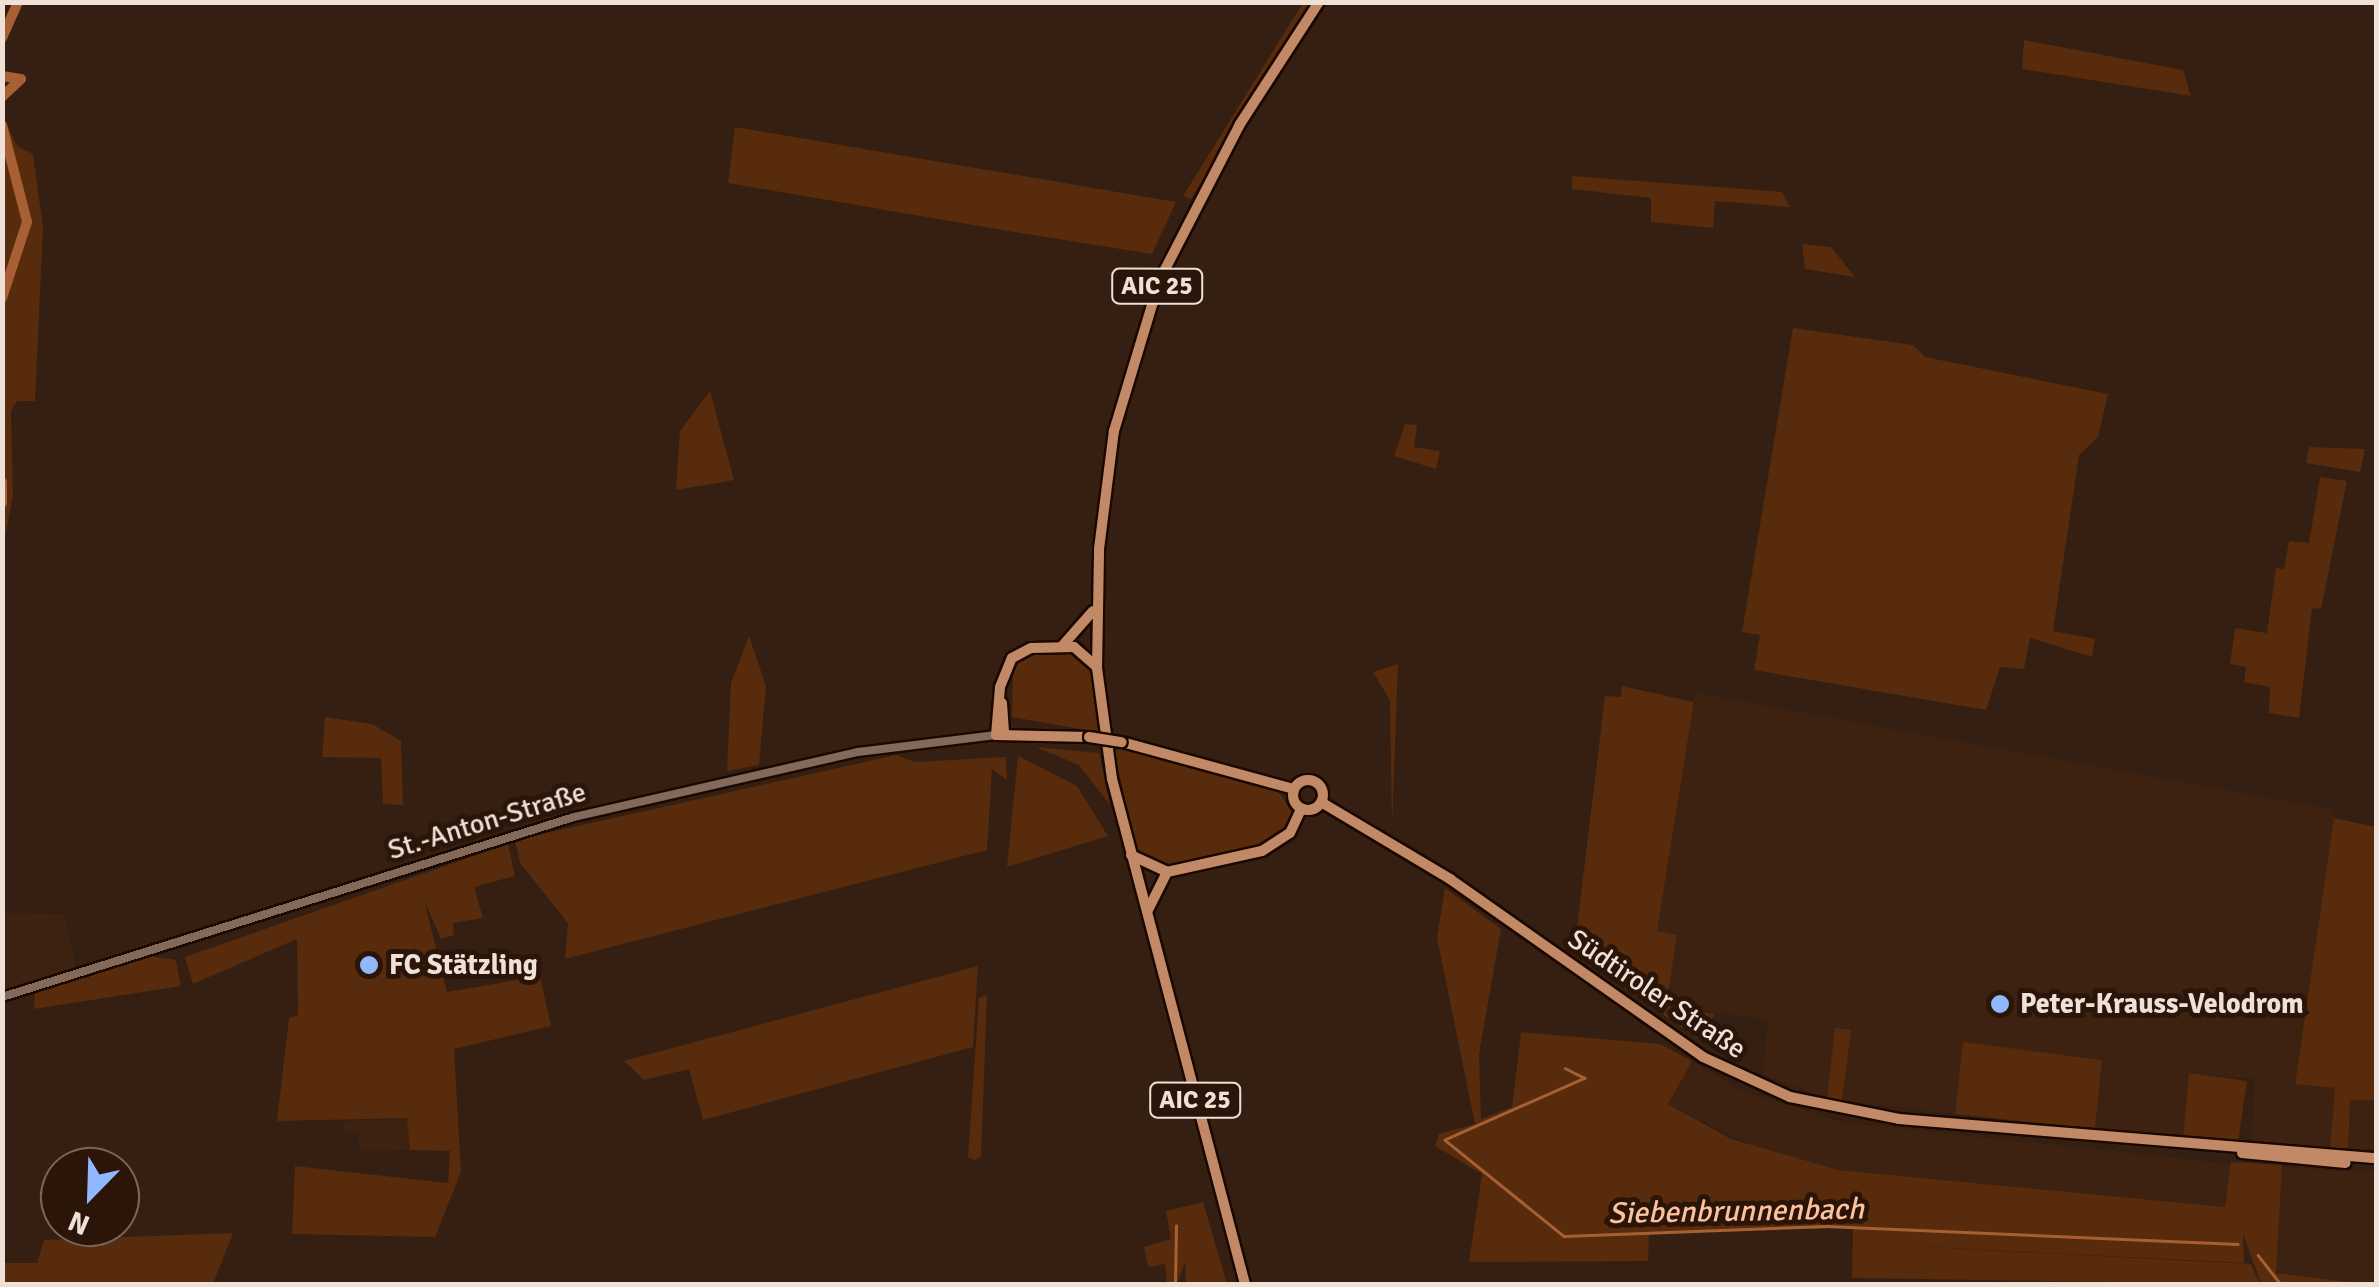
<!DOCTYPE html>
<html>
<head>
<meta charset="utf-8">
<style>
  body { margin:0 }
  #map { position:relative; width:2379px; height:1287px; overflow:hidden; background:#341f12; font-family:Signika,sans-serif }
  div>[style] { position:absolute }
  .built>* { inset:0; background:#3d2211 }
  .green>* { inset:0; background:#572b0b }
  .stream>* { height:2.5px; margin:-1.25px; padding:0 1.25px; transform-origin:1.25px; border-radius:1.25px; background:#a66033 }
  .river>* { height:10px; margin:-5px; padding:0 5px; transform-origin:5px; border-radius:5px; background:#a66033 }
  .roads { filter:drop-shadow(2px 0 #1b0800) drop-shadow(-2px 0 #1b0800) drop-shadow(0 2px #1b0800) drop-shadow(0 -2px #1b0800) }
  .minor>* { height:8px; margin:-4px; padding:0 4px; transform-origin:4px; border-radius:4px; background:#82695a }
  .major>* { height:10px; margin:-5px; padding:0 5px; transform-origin:5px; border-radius:5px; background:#c28967 }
  .major>.ring { margin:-5px; padding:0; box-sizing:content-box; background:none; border:10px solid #c28967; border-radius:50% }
  .bridges { filter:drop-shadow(2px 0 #1b0800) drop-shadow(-2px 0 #1b0800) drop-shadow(0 2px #1b0800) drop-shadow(0 -2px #1b0800) }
  .major-bridge>* { height:10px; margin:-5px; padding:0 5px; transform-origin:5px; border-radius:5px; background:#c28967 }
  .dots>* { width:28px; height:28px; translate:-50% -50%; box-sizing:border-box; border:5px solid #2a1508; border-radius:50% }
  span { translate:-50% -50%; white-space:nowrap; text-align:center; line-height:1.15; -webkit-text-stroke:10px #2a1508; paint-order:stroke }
  .shield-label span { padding:2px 8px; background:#2a1508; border:2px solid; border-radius:8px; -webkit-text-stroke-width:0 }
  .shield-label { font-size:25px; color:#efe0d8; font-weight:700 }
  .street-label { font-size:28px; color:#efe0d8 }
  .poi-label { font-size:28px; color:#efe0d8; font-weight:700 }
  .left { translate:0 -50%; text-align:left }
  .water-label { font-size:30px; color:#fdc19e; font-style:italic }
  .frame { position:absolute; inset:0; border:5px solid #efe0d8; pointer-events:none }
  .north { position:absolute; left:40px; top:1147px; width:100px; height:100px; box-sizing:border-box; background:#2a1508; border:2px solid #79665b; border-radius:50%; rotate:203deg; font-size:28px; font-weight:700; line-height:40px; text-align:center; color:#efe0d8 }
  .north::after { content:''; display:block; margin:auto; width:35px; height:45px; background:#91b8fd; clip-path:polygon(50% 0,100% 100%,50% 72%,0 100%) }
</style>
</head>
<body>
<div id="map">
  <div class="built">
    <i style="clip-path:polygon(1696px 693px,2335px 810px,2295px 1083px,2335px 1088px,2330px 1150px,2251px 1145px,2255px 1079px,2190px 1074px,2183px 1137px,2095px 1128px,2102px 1060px,1963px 1043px,1955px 1114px,1842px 1101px,1850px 1030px,1836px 1028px,1827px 1098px,1763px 1075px,1768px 1019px,1665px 1007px,1677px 936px,1657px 932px)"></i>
    <i style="clip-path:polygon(3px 913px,64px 914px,77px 970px,3px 993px)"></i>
    <i style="clip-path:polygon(1692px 1061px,1738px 1089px,1841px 1122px,2231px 1164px,2225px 1207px,1838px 1170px,1762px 1151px,1667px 1103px)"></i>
    <i style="clip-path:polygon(2350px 1099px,2376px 1100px,2376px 1152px,2348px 1150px)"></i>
    <i style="clip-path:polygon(408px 1119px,410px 1150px,359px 1151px,359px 1131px,344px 1131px,344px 1121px)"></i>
    <i style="clip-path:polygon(2281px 1167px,2376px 1173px,2376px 1284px,2276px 1273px)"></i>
  </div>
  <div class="green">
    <i style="clip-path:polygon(1303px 3px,1313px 3px,1191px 199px,1183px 196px)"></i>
    <i style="clip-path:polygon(2024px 40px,2183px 70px,2191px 96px,2022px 69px)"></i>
    <i style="clip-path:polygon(3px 117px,17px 146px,33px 154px,43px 228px,35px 401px,17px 401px,11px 411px,13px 496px,3px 548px)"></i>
    <i style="clip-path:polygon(735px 127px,1176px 202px,1152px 254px,1002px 230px,728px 183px)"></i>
    <i style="clip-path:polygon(1572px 176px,1782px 192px,1790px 207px,1715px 201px,1713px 228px,1651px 222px,1651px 198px,1572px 189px)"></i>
    <i style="clip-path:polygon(1802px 244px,1831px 247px,1855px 277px,1805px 269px)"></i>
    <i style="clip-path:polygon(1793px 328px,1913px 345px,1925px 357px,2108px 394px,2098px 437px,2079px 455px,2053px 631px,2095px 639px,2092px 657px,2030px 638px,2024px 669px,2000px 667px,1986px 710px,1754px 670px,1760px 635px,1742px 632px)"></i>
    <i style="clip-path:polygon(710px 391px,734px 480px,676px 490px,680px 431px)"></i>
    <i style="clip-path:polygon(1405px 424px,1417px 425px,1414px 447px,1440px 451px,1436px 469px,1394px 456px)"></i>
    <i style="clip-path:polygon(2309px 447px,2365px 449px,2360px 472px,2306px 463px)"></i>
    <i style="clip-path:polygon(2320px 477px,2347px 481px,2321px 609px,2312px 608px,2299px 718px,2269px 713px,2270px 687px,2244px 682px,2246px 667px,2230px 664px,2235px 628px,2267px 633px,2276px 568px,2284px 569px,2289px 541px,2309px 543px)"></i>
    <i style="clip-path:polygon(749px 636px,766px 686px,759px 765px,727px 771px,731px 683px)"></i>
    <i style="clip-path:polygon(1076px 651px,1091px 671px,1098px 732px,1012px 717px,1013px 667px,1031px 654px)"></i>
    <i style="clip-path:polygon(1398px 664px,1392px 828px,1390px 700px,1373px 672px)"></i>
    <i style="clip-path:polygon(1622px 686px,1694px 702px,1657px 931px,1677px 935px,1666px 1006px,1715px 1014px,1698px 1039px,1574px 952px,1605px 696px,1621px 697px)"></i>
    <i style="clip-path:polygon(325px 717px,372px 724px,401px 741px,403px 805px,383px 804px,381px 758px,322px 757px)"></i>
    <i style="clip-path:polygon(1036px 747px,1099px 753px,1110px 805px,1079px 765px)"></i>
    <i style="clip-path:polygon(1128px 747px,1278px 790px,1293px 814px,1287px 830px,1261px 848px,1168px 869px,1138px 857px,1114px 751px)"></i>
    <i style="clip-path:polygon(896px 755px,915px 762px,1006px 757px,1007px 780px,992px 769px,987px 850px,565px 959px,568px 923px,520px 863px,515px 840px)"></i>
    <i style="clip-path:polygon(1018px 756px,1077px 786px,1108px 836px,1007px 867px)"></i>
    <i style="clip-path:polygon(2334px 818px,2376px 827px,2376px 1100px,2350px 1100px,2348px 1150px,2330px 1150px,2335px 1088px,2295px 1084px)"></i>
    <i style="clip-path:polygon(508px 844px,515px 876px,474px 887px,483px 918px,453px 923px,454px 935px,441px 939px,424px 900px,447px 992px,540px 976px,551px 1026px,454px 1049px,461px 1172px,435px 1237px,292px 1234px,295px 1166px,448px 1183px,450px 1151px,410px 1150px,407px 1118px,277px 1121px,289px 1018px,298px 1015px,297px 939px,193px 984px,185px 957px)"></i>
    <i style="clip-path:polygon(1445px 888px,1501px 929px,1479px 1054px,1481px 1119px,1512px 1107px,1521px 1032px,1660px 1044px,1692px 1061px,1668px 1104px,1731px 1139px,1838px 1170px,2225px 1207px,2231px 1162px,2282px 1165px,2276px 1273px,2368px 1284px,2261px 1283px,2243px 1234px,2244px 1263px,1869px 1244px,2251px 1264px,2260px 1284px,1852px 1278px,1853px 1228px,1649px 1232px,1648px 1261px,1469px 1262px,1482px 1174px,1435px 1146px,1439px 1134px,1475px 1124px,1437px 938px)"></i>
    <i style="clip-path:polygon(150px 956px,176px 960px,181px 986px,34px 1009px,35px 993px)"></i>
    <i style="clip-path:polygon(978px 966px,973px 1047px,703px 1120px,689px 1069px,644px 1080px,624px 1061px)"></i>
    <i style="clip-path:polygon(987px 995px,981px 1157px,975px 1160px,968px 1157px,979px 998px)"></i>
    <i style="clip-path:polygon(1835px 1028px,1851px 1030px,1842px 1101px,1827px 1098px)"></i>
    <i style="clip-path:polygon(1963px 1042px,2102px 1060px,2095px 1129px,1955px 1114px)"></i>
    <i style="clip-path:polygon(2189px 1073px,2247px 1081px,2238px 1143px,2183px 1137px)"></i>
    <i style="clip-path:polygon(1203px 1202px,1227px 1284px,1186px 1284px,1185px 1262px,1177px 1284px,1167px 1284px,1165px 1264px,1148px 1267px,1144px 1247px,1171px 1239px,1166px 1211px)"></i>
    <i style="clip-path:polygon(233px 1233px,213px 1284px,3px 1282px,3px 1263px,37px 1263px,44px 1240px)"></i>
  </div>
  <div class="stream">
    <i style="left:1565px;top:1068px;width:22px;rotate:27deg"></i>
    <i style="left:1585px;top:1078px;width:153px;rotate:156.1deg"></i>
    <i style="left:1445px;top:1140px;width:153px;rotate:38.9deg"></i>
    <i style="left:1564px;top:1236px;width:262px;rotate:-2.2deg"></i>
    <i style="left:1826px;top:1226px;width:412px;rotate:2.5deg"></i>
    <i style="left:2258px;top:1255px;width:37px;rotate:52deg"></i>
    <i style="left:1175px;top:1284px;width:58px;rotate:-89deg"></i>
  </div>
  <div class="river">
    <i style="left:2px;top:38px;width:39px;rotate:-66deg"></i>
    <i style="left:2px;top:76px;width:19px;rotate:9deg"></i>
    <i style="left:21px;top:79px;width:26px;rotate:137deg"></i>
    <i style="left:2px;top:125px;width:100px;rotate:75.5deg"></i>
    <i style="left:27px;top:222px;width:80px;rotate:108.2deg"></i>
    <i style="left:2px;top:482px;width:21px;rotate:90deg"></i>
  </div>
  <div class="roads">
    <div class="minor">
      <i style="left:2px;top:997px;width:600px;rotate:-17.47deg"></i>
      <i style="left:574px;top:817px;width:291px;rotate:-12.9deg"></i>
      <i style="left:858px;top:752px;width:139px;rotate:-7deg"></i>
    </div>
    <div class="major">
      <i style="left:1063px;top:645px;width:45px;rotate:-48.6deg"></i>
      <i style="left:1002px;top:703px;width:32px;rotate:86deg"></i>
      <i style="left:1089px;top:737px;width:93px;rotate:-178.8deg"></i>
      <i style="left:996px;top:735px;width:48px;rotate:-85.2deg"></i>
      <i style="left:1000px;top:687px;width:31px;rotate:-68deg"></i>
      <i style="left:1012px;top:658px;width:21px;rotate:-28deg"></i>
      <i style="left:1031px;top:648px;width:43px;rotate:-1.3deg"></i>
      <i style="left:1074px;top:647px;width:30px;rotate:41deg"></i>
      <i style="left:1122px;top:742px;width:178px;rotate:15.3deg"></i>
      <i class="ring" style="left:1293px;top:780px;width:20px;height:20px"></i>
      <i style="left:1321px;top:802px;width:150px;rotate:30.8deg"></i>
      <i style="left:1450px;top:879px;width:309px;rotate:35.1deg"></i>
      <i style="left:1703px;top:1057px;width:96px;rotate:24.7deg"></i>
      <i style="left:1790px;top:1097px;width:111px;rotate:11.4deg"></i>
      <i style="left:1899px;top:1119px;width:479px;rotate:4.7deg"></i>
      <i style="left:1131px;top:855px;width:40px;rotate:25deg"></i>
      <i style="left:1167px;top:872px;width:97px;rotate:-12.5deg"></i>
      <i style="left:1262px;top:851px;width:33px;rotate:-33deg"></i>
      <i style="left:1290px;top:833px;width:26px;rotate:-65deg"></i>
      <i style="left:1148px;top:910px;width:42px;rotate:-63.4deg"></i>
      <i style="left:2242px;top:1153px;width:104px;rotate:5.5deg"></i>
      <i style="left:1245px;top:1284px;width:522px;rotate:-104.75deg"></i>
      <i style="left:1112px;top:779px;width:112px;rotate:-97.7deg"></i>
      <i style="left:1097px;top:668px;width:119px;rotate:-89deg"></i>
      <i style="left:1099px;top:549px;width:119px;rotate:-82.8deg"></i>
      <i style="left:1114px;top:431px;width:159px;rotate:-73.2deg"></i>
      <i style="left:1160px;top:279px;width:174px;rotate:-62.7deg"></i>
      <i style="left:1240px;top:124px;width:145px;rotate:-57.1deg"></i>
    </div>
  </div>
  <div class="bridges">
    <div class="major-bridge">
      <i style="left:1089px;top:737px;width:33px;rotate:9deg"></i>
    </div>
  </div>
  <div class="dots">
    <i style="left:369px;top:965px;background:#91b8fd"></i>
    <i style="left:2000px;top:1004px;background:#91b8fd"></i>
  </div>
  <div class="shield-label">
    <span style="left:1157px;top:286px">AIC 25</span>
    <span style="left:1195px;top:1100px">AIC 25</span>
  </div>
  <div class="street-label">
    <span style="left:487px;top:821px;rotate:-17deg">St.-Anton-Straße</span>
    <span style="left:1657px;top:994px;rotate:34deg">Südtiroler Straße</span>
  </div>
  <div class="poi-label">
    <span class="left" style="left:389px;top:965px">FC Stätzling</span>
    <span class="left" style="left:2020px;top:1004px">Peter-Krauss-Velodrom</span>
  </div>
  <div class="water-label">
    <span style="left:1736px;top:1212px;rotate:-1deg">Siebenbrunnenbach</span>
  </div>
  <div class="frame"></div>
  <div class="north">N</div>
</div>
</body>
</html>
